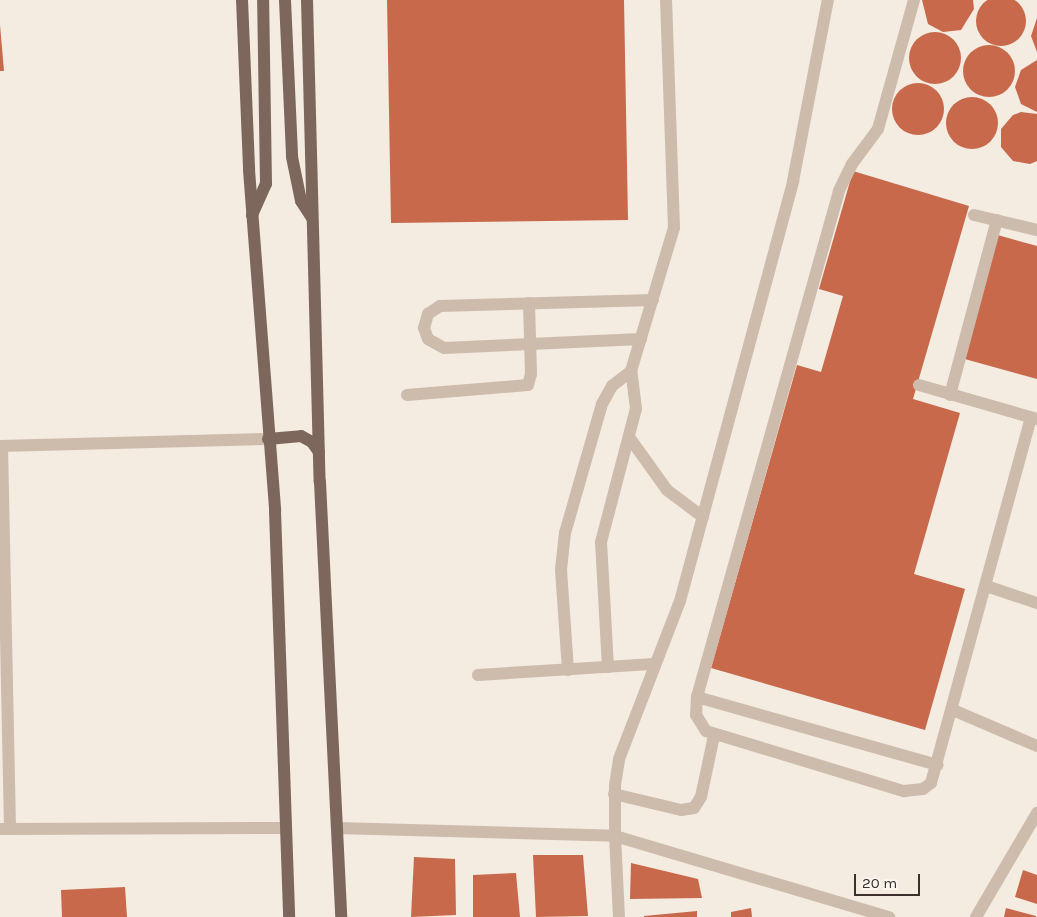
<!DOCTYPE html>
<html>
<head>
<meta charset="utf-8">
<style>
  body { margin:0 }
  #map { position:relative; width:1037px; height:917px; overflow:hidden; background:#f4ebe1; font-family:Karla,sans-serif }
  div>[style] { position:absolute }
  .building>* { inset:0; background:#c8694b }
  .round { border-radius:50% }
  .lane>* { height:12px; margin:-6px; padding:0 6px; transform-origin:6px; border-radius:6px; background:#cdbbac }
  .street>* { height:12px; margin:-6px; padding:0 6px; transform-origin:6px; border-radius:6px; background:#cdbbac }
  .primary>* { height:12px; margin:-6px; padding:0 6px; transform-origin:6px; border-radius:6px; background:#7d675c }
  span { translate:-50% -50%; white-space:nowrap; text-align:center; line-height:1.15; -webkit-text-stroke:5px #fbf5ee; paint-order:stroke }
  .scale { position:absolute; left:854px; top:874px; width:66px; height:22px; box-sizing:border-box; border:2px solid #3b302b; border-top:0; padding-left:6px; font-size:15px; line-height:18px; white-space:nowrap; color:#3b302b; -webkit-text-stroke:4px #fbf5ee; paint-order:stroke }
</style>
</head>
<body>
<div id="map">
  <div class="building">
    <i class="round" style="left:976px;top:-4px;width:50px;height:50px"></i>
    <i style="clip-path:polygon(387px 0,624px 0,628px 220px,391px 223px)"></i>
    <i style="clip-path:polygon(922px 0,973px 0,974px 9px,961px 30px,943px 32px,928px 24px)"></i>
    <i style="clip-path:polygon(1037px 18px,1037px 52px,1031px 36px)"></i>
    <i style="clip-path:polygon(0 25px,4px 71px,0 71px)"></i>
    <i class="round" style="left:909px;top:32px;width:52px;height:52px"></i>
    <i class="round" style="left:963px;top:45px;width:52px;height:52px"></i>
    <i style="clip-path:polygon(1037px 60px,1037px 112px,1021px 104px,1015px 87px,1021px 70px)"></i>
    <i class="round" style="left:892px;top:83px;width:52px;height:52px"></i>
    <i class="round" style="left:946px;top:97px;width:52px;height:52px"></i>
    <i style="clip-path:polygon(1021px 112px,1037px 114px,1037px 161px,1030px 164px,1013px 161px,1001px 147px,1001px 129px,1013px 115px)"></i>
    <i style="clip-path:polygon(853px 171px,969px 206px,913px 399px,960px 413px,914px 574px,965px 589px,925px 730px,711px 668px,797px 365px,821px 372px,843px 296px,819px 289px)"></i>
    <i style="clip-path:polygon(994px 234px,1037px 246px,1037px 379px,961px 358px)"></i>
    <i style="clip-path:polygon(533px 855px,583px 855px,588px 916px,536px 917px)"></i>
    <i style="clip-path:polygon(414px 857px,455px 859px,456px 915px,411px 917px)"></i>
    <i style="clip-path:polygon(631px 863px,698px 879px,702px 898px,630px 899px)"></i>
    <i style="clip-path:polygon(1023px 870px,1037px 875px,1037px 904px,1015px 897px)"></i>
    <i style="clip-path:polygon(516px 873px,520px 917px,473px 917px,473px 875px)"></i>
    <i style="clip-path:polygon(125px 887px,127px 917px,62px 917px,61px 890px)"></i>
    <i style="clip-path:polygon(751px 908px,752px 917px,731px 917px,731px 912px)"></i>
    <i style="clip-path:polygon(1006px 908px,1036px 916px,1036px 917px,1004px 917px)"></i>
    <i style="clip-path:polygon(697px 911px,697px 917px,644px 917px,644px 916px)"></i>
  </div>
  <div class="lane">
    <i style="left:914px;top:0;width:134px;rotate:105.6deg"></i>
    <i style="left:878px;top:129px;width:44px;rotate:126.6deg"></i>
    <i style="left:852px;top:164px;width:30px;rotate:116deg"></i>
    <i style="left:839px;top:191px;width:526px;rotate:105.68deg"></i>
    <i style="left:697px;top:697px;width:18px;rotate:93deg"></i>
    <i style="left:696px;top:715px;width:19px;rotate:58deg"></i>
    <i style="left:706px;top:731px;width:207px;rotate:16.9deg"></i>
    <i style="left:904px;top:791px;width:19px;rotate:-6deg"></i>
    <i style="left:923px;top:789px;width:10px;rotate:-37deg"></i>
    <i style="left:931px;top:783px;width:378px;rotate:-74.7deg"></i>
    <i style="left:974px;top:215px;width:65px;rotate:13.4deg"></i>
    <i style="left:641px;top:339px;width:197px;rotate:177.4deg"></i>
    <i style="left:444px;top:348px;width:18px;rotate:-151deg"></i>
    <i style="left:428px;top:339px;width:12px;rotate:-110deg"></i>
    <i style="left:424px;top:328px;width:15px;rotate:-74deg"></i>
    <i style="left:428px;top:314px;width:14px;rotate:-34deg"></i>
    <i style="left:440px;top:306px;width:213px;rotate:-1.6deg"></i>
    <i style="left:919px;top:385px;width:123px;rotate:16.1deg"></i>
    <i style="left:407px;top:395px;width:121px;rotate:-4.7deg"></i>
    <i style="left:528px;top:385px;width:11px;rotate:-75deg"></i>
    <i style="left:531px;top:374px;width:71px;rotate:-91.6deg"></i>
    <i style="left:950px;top:395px;width:181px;rotate:-75deg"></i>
    <i style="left:629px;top:437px;width:65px;rotate:54.4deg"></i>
    <i style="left:667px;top:490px;width:45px;rotate:36.9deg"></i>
    <i style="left:2px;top:446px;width:383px;rotate:88.8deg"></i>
    <i style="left:986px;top:586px;width:54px;rotate:18.4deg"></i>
    <i style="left:608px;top:667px;width:125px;rotate:-93.2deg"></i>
    <i style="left:601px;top:542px;width:138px;rotate:-75.3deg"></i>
    <i style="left:636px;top:409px;width:38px;rotate:-97deg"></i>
    <i style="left:631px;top:371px;width:149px;rotate:-73.3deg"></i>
    <i style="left:674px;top:228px;width:228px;rotate:-92deg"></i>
    <i style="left:568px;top:670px;width:100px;rotate:-94deg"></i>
    <i style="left:561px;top:570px;width:37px;rotate:-84deg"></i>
    <i style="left:565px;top:533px;width:134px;rotate:-74deg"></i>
    <i style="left:602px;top:404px;width:21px;rotate:-61deg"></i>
    <i style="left:612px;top:386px;width:24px;rotate:-38deg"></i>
    <i style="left:478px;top:675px;width:177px;rotate:-3.6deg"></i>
    <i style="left:697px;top:697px;width:250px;rotate:15.8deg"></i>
    <i style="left:953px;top:710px;width:91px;rotate:23.2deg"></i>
    <i style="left:614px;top:794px;width:69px;rotate:13.4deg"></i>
    <i style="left:681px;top:810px;width:13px;rotate:-9deg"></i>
    <i style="left:694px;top:808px;width:13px;rotate:-58deg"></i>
    <i style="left:701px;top:797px;width:62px;rotate:-78deg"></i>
    <i style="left:615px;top:836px;width:51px;rotate:-90deg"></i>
    <i style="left:615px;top:785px;width:26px;rotate:-81deg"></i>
    <i style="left:619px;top:759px;width:169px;rotate:-68.9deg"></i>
    <i style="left:680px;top:601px;width:435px;rotate:-74.9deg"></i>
    <i style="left:793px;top:181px;width:184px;rotate:-79.1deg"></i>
  </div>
  <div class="street">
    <i style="left:0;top:446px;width:268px;rotate:-1.5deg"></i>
    <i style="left:337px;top:828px;width:278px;rotate:1.6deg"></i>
    <i style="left:615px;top:836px;width:286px;rotate:16.5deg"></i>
    <i style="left:0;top:829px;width:285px;rotate:-0.2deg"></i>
    <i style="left:615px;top:836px;width:81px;rotate:87.2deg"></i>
    <i style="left:976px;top:917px;width:121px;rotate:-59.6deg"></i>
  </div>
  <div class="primary">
    <i style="left:242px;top:0;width:170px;rotate:87.6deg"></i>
    <i style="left:249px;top:170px;width:342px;rotate:85.6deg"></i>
    <i style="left:275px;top:511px;width:406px;rotate:88deg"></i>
    <i style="left:285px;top:0;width:157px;rotate:87.4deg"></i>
    <i style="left:292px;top:157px;width:45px;rotate:78.4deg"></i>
    <i style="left:301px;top:201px;width:20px;rotate:57deg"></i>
    <i style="left:307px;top:0;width:482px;rotate:88.5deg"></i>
    <i style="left:320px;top:482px;width:436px;rotate:87.2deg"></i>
    <i style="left:252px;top:215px;width:34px;rotate:-66deg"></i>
    <i style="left:266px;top:184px;width:184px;rotate:-90.9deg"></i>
    <i style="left:268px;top:439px;width:33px;rotate:-5deg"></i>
    <i style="left:301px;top:436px;width:13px;rotate:29deg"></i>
    <i style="left:312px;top:442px;width:12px;rotate:55deg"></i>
  </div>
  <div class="scale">20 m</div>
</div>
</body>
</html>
